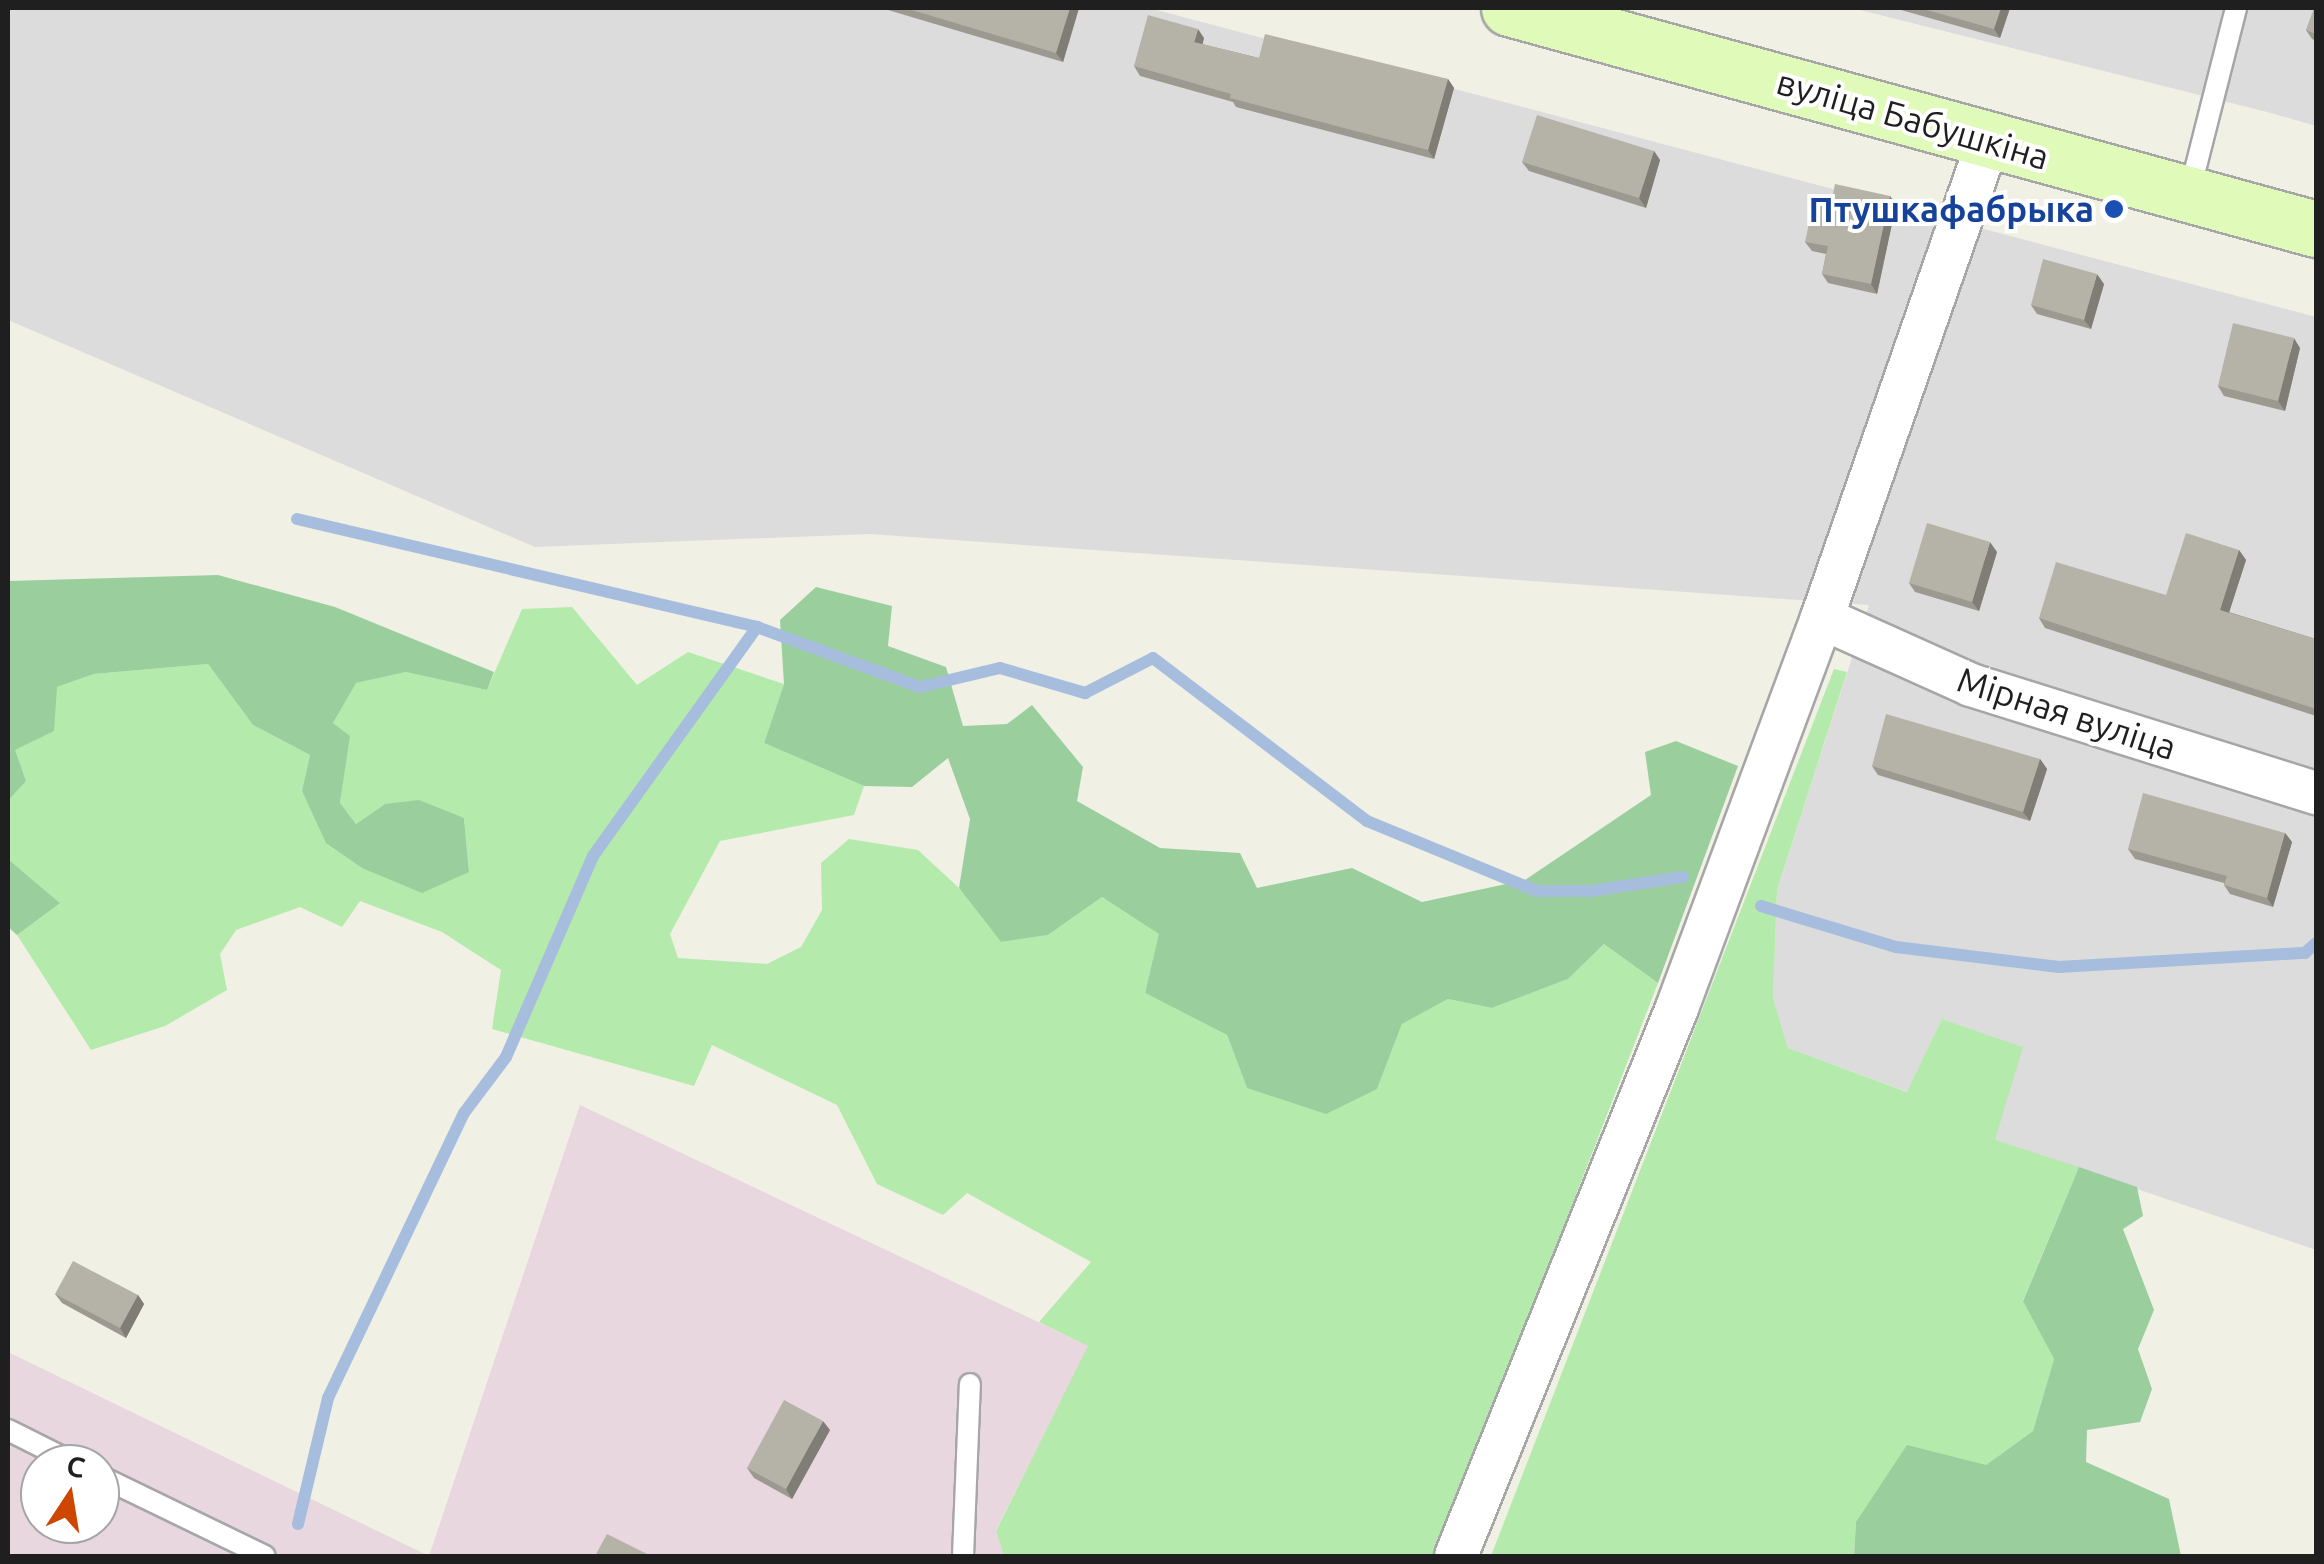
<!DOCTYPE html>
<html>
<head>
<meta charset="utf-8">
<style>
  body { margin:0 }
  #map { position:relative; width:2324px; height:1564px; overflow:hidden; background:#f0f0e5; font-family:Ubuntu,sans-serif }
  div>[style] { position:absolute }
  .residential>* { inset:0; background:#dddcdc }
  .industrial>* { inset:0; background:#e9d7df }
  .grass>* { inset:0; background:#b4eaab }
  .forest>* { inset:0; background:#9acf9d }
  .stream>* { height:12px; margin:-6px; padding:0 6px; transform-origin:6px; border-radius:6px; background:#a6bddd }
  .roads { filter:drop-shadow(2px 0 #a6a6a6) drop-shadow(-2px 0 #a6a6a6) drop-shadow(0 2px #a6a6a6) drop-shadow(0 -2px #a6a6a6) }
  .lane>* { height:20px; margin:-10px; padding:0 10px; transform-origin:10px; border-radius:10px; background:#fff }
  .street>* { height:42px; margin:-21px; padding:0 21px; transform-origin:21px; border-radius:21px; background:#fff }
  .secondary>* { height:55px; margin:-27.5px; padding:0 27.5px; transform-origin:27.5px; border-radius:27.5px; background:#e0fab9 }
  .wall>* { inset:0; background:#9c9a90 }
  .shaded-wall>* { inset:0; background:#7f7d75 }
  .building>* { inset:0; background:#b5b3a7 }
  .dots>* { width:28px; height:28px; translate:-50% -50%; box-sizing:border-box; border:5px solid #fff; border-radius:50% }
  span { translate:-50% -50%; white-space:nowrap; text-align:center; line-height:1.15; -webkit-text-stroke:8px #fff; paint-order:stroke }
  .street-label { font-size:35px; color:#1f1f1f }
  .transit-label { font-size:35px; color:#164399; font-weight:700 }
  .right { translate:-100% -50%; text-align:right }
  .frame { position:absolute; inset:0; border:10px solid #1f1f1f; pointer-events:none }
  .north { position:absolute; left:20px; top:1444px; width:100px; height:100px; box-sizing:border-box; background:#fff; border:2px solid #a5a5a5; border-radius:50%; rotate:12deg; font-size:28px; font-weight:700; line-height:40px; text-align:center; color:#1f1f1f }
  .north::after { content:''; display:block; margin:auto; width:35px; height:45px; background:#ce4700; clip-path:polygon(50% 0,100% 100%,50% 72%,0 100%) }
</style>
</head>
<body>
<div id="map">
  <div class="residential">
    <i style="clip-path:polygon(8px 8px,1149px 8px,2316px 317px,2316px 1250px,1994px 1140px,2022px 1047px,1942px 1019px,1908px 1092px,1788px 1048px,1773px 998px,1777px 890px,1869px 605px,870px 534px,535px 547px,8px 320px)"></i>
    <i style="clip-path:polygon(1852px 8px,2316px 8px,2316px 126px,2271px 113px)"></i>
  </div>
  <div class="industrial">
    <i style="clip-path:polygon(evenodd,580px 1105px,1089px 1346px,996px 1530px,1004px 1556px,8px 1556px,8px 1352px,429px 1556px,580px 1105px,40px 1464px,100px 1464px,100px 1524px,40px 1524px,40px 1464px)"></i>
  </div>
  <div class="grass">
    <i style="clip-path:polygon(572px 607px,637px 685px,688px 652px,784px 684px,764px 743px,864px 786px,854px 815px,720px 841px,670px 934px,678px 958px,767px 964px,801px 947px,822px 910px,821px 863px,849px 839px,918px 850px,959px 888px,1001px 942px,1048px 935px,1102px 897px,1160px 934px,1145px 993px,1227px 1035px,1247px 1088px,1377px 1089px,1402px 1024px,1448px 999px,1492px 1008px,1568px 979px,1604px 944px,1658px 983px,1436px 1556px,1004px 1556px,996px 1531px,1088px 1346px,1039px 1322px,1091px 1262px,967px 1193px,943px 1215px,877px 1184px,837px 1105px,712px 1045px,694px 1086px,492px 1029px,501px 970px,442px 932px,360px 901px,342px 927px,300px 907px,236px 930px,220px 954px,227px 990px,165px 1026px,91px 1050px,17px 935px,59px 902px,8px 859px,8px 801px,26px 781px,14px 750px,57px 687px,94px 674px,208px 664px,253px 725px,310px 755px,302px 791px,327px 843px,362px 868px,469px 872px,464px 818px,385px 804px,356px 824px,340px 804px,349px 736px,333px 723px,355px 683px,406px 672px,487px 690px,522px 609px)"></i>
    <i style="clip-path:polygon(1834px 669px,1847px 672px,1777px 890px,1773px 998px,1788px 1048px,1907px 1092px,1942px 1019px,2023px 1047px,1995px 1140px,2079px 1167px,2023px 1300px,2054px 1359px,2033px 1431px,1986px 1465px,1856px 1522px,1854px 1556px,1491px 1556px)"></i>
  </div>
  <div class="forest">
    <i style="clip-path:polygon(218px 575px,335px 607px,494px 672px,487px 690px,406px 672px,356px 683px,333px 723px,350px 736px,340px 803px,356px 824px,385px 804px,419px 800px,464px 818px,469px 872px,422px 893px,362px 868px,326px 843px,302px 791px,310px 755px,253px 725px,208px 664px,94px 674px,57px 687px,54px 731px,15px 750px,26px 781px,8px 801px,8px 581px)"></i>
    <i style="clip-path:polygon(816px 587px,892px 606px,888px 646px,946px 667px,963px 726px,1007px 724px,1032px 705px,1083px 767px,1077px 801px,1160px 848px,1240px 853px,1257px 888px,1352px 868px,1422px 902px,1525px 880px,1651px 795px,1645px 752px,1676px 741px,1738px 766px,1658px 983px,1604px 944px,1568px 979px,1492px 1008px,1448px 999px,1402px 1024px,1377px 1089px,1326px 1114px,1247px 1088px,1227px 1035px,1145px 993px,1159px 934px,1102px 897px,1048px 935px,1001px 942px,959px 888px,970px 819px,948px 758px,912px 787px,864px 786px,764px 743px,784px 684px,780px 620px)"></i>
    <i style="clip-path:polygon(8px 859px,60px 903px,17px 935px,8px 927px)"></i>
    <i style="clip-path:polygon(2079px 1167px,2137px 1187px,2143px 1216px,2123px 1229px,2154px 1310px,2138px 1349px,2152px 1389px,2140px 1422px,2087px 1430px,2086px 1462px,2169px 1499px,2181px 1556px,1854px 1556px,1856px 1522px,1907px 1445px,1986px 1465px,2033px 1431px,2054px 1359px,2023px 1301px)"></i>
  </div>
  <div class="stream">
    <i style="left:297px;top:519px;width:473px;rotate:13.2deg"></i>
    <i style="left:757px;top:627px;width:174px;rotate:20.2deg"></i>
    <i style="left:920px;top:687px;width:82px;rotate:-13.4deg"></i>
    <i style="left:1000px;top:668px;width:89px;rotate:16.4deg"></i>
    <i style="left:1085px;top:693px;width:76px;rotate:-27.2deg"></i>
    <i style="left:1153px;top:658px;width:269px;rotate:37.3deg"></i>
    <i style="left:1367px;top:821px;width:184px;rotate:22.4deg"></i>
    <i style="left:1537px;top:891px;width:54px"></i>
    <i style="left:1591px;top:891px;width:93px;rotate:-8.7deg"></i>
    <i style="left:1761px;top:906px;width:141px;rotate:16.9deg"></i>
    <i style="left:1896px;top:947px;width:164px;rotate:7deg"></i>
    <i style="left:2059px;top:967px;width:246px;rotate:-3.3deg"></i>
    <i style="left:2305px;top:953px;width:15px;rotate:-42deg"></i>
    <i style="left:298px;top:1524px;width:130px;rotate:-76.6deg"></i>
    <i style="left:328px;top:1398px;width:316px;rotate:-64.5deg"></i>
    <i style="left:464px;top:1113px;width:70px;rotate:-53.1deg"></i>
    <i style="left:506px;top:1057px;width:219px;rotate:-66.6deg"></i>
    <i style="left:593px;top:856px;width:282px;rotate:-54.4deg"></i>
  </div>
  <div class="roads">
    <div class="lane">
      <i style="left:2189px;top:194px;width:192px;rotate:-75.8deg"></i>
      <i style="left:8px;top:1430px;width:76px;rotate:26.6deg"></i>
      <i style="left:100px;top:1476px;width:183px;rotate:25.9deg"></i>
      <i style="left:963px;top:1556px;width:172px;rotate:-87.7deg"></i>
    </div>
    <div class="street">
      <i style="left:1822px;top:618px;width:163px;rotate:24.2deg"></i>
      <i style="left:1971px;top:685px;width:362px;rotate:17.4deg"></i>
      <i style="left:1456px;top:1556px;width:591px;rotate:-68.04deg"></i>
      <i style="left:1677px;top:1008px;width:416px;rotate:-69.6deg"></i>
      <i style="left:1822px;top:618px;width:507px;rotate:-70.78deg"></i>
    </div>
    <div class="secondary">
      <i style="left:1509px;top:8px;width:837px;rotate:15.32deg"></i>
    </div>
  </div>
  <div class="wall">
    <i style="clip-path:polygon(887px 8px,1079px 8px,1063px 62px,888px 10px)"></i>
    <i style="clip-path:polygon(1894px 8px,2010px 8px,2000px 38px)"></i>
    <i style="clip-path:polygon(2316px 8px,2316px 41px,2312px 39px,2306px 30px)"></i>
    <i style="clip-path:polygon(1204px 38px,1202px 44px,1259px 58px,1448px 79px,1454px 88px,1434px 159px,1236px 107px,1233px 102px,1140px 76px,1134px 66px)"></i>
    <i style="clip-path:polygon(1654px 151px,1660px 160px,1646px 208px,1529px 171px,1522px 162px)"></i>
    <i style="clip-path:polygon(1890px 196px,1896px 205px,1877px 294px,1828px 283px,1822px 274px,1826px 254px,1812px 251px,1805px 242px,1832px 199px)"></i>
    <i style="clip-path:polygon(2104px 284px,2091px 329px,2037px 314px,2031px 305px)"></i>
    <i style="clip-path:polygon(2300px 348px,2285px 411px,2224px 396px,2218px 386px)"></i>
    <i style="clip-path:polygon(2239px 550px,2246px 560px,2229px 612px,2316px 639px,2316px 716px,2045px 628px,2039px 618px,2166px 595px)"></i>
    <i style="clip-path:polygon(1997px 552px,1979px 611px,1915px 592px,1909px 583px)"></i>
    <i style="clip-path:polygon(2040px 759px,2047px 769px,2030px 821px,1878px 775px,1872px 766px)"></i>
    <i style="clip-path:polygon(2285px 833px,2292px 842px,2273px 907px,2230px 894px,2224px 885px,2224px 883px,2135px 859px,2128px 849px)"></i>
    <i style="clip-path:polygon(55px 1294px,138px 1295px,144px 1304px,126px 1338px,62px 1303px)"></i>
    <i style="clip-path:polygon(830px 1430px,792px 1499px,754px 1478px,747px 1468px)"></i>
  </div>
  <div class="shaded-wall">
    <i style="clip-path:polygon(1070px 8px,1079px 8px,1063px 62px,1056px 53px)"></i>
    <i style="clip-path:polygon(2001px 8px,2010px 8px,2000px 38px,1994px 29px)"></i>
    <i style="clip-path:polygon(1198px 29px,1204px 38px,1201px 51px,1194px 42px)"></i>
    <i style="clip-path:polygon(1448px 79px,1454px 88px,1434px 159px,1428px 150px)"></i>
    <i style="clip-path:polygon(1654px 151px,1660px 160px,1646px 208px,1639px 198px)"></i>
    <i style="clip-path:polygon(1890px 196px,1896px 205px,1877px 294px,1871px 284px)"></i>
    <i style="clip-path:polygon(2097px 274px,2104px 284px,2091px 329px,2084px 320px)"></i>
    <i style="clip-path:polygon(2294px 338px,2300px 348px,2285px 411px,2278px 401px)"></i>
    <i style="clip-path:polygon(1990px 542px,1997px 552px,1979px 611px,1972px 602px)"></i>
    <i style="clip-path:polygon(2239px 550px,2246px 560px,2227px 619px,2220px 610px)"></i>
    <i style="clip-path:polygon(2040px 759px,2047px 769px,2030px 821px,2023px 812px)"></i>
    <i style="clip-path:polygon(2285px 833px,2292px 842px,2273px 907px,2267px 898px)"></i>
    <i style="clip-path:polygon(138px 1295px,144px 1304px,126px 1338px,120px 1328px)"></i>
    <i style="clip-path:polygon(823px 1421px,830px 1430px,792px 1499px,786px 1489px)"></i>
  </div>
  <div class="building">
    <i style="clip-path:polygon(905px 8px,1070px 8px,1056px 53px)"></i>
    <i style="clip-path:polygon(1920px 8px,2001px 8px,1994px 29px)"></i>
    <i style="clip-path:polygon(2314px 8px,2316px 8px,2316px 34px,2306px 30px)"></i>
    <i style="clip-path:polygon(1148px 15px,1198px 29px,1194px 42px,1259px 58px,1265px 34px,1448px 79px,1428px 150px,1230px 98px,1231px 94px,1134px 66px)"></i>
    <i style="clip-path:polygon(1537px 115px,1654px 151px,1639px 198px,1522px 162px)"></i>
    <i style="clip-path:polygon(1835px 184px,1890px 196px,1871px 284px,1822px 274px,1828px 246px,1805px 242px,1815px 195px,1832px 199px)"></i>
    <i style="clip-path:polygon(2043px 259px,2097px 274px,2084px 320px,2031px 305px)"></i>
    <i style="clip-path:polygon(2233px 323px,2294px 338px,2278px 401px,2218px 386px)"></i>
    <i style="clip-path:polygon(1927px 523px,1990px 542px,1972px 602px,1909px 583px)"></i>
    <i style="clip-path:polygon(2186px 533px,2239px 550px,2220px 610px,2316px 639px,2316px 709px,2039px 618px,2056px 562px,2166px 595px)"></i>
    <i style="clip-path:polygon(1886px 714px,2040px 759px,2023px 812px,1872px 766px)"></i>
    <i style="clip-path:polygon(2143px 793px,2285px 833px,2267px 898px,2224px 885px,2227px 876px,2128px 849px)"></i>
    <i style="clip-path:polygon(73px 1261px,138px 1295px,120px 1328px,55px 1294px)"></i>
    <i style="clip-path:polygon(784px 1400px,823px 1421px,786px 1489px,747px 1468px)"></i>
    <i style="clip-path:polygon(607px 1534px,651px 1556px,595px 1556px)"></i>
  </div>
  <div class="dots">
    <i style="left:2114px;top:209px;background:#1a4fb4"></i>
  </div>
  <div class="street-label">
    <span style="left:1913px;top:119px;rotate:16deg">вуліца Бабушкіна</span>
    <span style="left:2067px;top:713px;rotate:18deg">Мірная вуліца</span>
  </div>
  <div class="transit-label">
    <span class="right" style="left:2094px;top:209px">Птушкафабрыка</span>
  </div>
  <div class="frame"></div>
  <div class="north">С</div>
</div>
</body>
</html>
